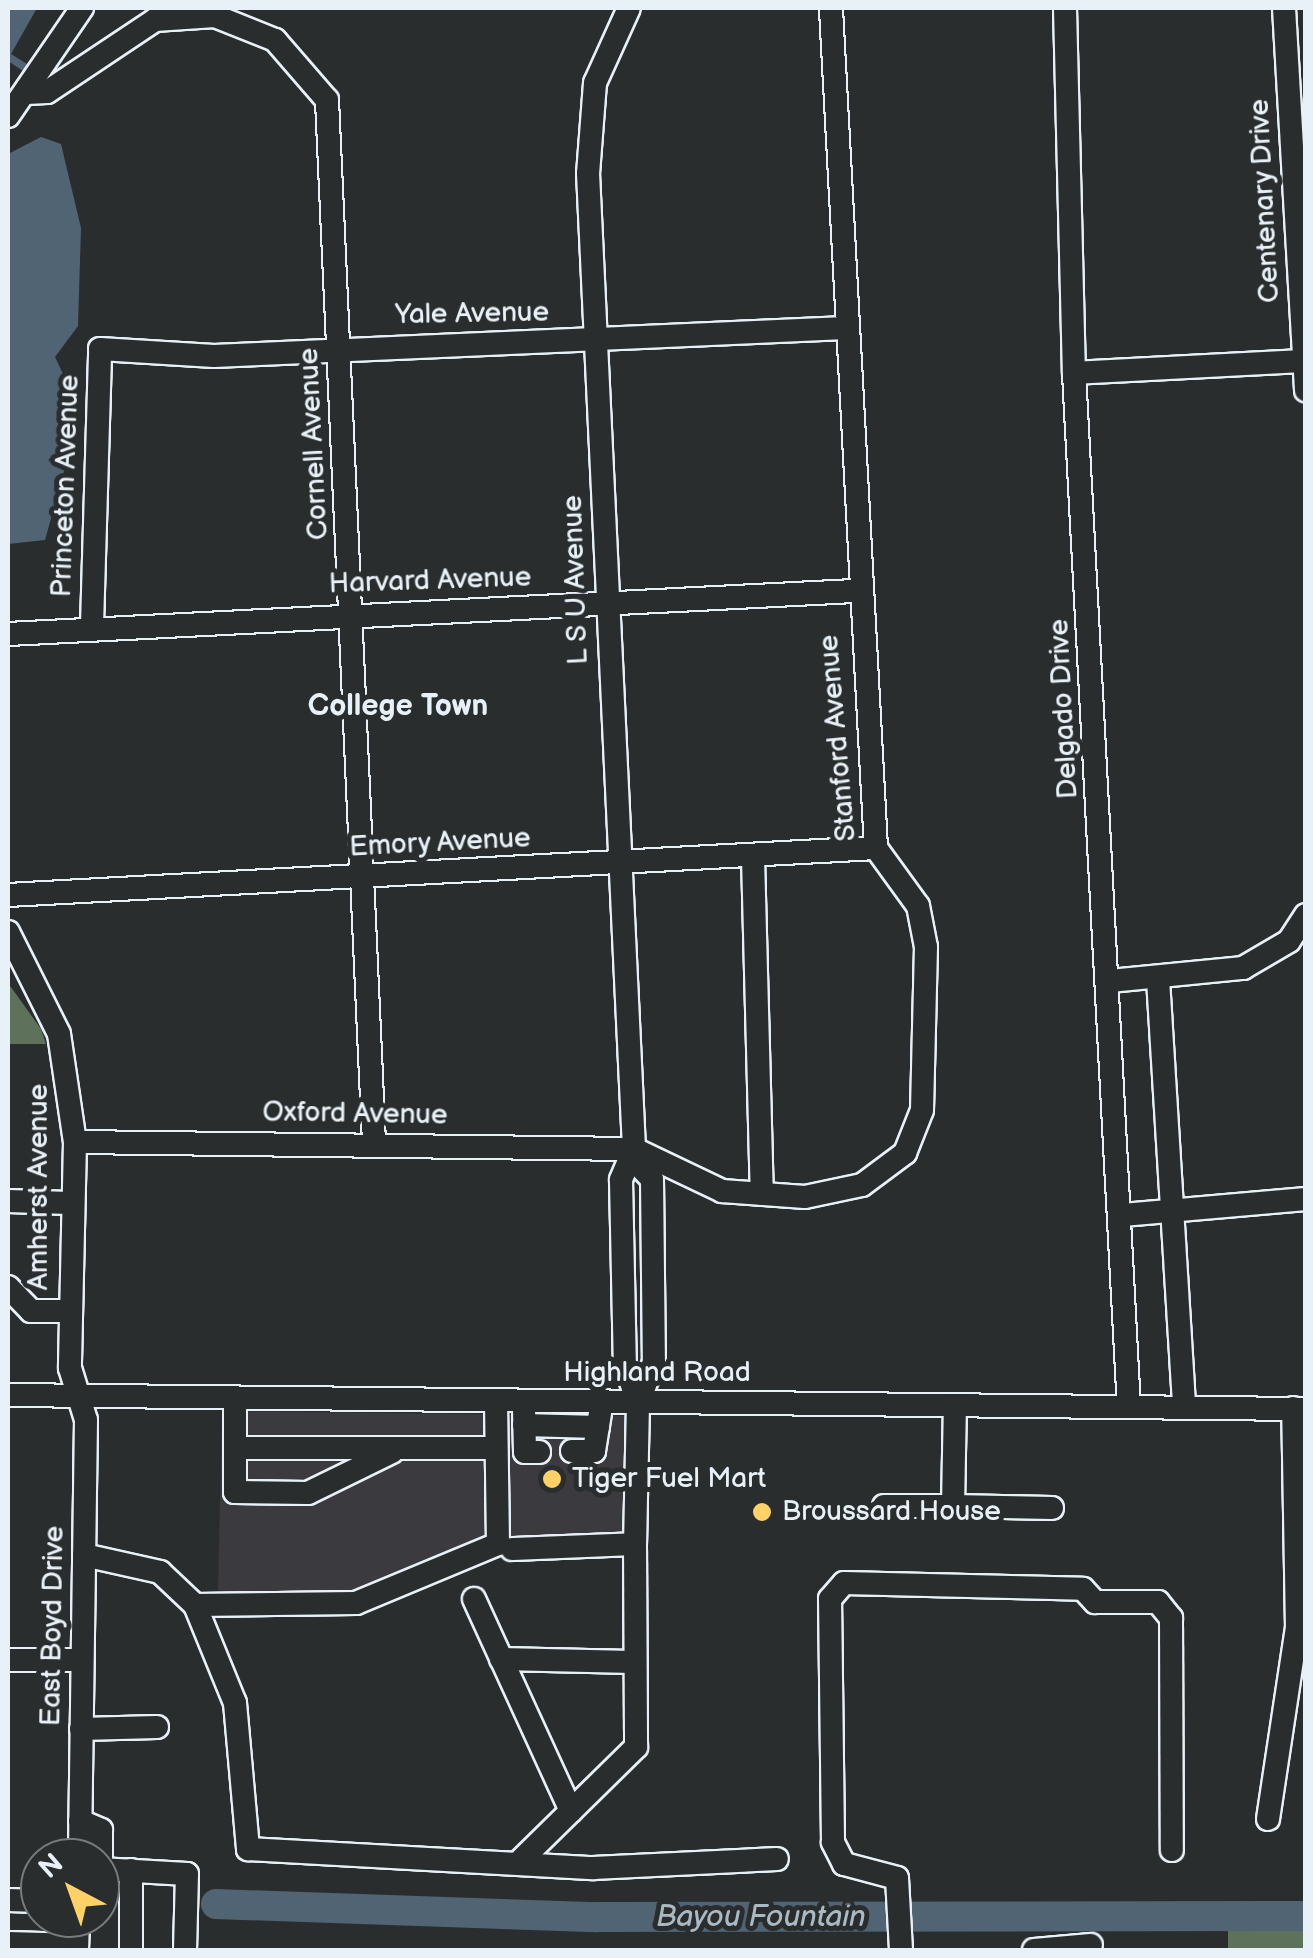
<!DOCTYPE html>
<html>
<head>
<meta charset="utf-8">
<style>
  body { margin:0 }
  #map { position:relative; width:1313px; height:1958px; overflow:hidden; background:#2a2d2e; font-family:"Balsamiq Sans",sans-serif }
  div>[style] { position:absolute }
  .built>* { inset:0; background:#3b3a3f }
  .green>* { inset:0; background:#5e715a }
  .water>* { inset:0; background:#506473 }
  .river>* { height:30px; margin:-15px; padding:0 15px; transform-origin:15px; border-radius:15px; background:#506473 }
  .roads { filter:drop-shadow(2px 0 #e8f1f8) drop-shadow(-2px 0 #e8f1f8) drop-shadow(0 2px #e8f1f8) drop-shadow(0 -2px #e8f1f8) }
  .minor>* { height:22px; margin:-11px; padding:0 11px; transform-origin:11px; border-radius:11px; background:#2a2d2e }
  .dots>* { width:28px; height:28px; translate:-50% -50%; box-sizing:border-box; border:5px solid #2a2d2e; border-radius:50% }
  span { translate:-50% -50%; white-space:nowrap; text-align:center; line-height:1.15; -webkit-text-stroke:10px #2a2d2e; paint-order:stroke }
  .street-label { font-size:28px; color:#e8f1f8 }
  .poi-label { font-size:28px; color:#e8f1f8 }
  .left { translate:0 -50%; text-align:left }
  .neighbourhood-label { font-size:30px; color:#e8f1f8; font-weight:700 }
  .water-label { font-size:30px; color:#abb9c3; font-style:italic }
  .frame { position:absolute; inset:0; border:10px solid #e8f1f8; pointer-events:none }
  .north { position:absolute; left:20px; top:1838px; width:100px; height:100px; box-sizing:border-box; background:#2a2d2e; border:2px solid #767b7f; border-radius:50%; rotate:319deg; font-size:28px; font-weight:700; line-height:40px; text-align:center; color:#e8f1f8 }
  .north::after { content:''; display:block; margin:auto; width:35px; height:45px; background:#ffd166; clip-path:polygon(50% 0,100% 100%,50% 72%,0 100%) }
</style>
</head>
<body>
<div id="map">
  <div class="built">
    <i style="clip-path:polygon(222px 1411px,638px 1416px,631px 1532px,498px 1544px,356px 1603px,218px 1590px)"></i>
  </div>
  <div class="green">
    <i style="clip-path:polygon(8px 983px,41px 1029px,46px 1044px,8px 1044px)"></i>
    <i style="clip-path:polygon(1228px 1930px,1305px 1931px,1305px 1950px,1228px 1950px)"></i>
  </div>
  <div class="water">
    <i style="clip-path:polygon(37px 8px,11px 54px,27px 64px,23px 71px,8px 61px,8px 10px)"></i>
    <i style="clip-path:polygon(41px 137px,61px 144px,81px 228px,78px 326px,55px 357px,74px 397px,64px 414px,72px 443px,45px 540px,8px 544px,8px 154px)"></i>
  </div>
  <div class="river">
    <i style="left:216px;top:1904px;width:381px;rotate:2deg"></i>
    <i style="left:597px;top:1917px;width:709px;rotate:-0.08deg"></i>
  </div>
  <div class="roads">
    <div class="minor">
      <i style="left:629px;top:8px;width:82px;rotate:114.4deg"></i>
      <i style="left:595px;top:83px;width:90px;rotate:94.4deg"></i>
      <i style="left:588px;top:173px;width:977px;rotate:87.3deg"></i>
      <i style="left:634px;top:1149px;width:34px;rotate:113deg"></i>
      <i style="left:621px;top:1180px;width:184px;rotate:88.8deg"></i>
      <i style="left:625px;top:1364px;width:41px;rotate:71.6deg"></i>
      <i style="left:638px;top:1403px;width:141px;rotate:91.2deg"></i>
      <i style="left:1065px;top:8px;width:365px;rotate:88.6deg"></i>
      <i style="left:1074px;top:373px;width:1035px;rotate:86.96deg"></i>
      <i style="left:1284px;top:8px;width:383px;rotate:86.7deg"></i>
      <i style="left:26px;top:93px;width:21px;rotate:-3deg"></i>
      <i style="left:47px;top:92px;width:130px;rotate:-33.7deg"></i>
      <i style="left:155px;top:20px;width:60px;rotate:-3.8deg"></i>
      <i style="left:215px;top:16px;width:65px;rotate:21.8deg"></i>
      <i style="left:275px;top:40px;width:79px;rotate:49.1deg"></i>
      <i style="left:327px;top:100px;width:1044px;rotate:87.42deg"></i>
      <i style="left:8px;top:116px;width:131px;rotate:-55.6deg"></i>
      <i style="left:1074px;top:373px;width:232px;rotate:-3deg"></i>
      <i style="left:92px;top:625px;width:276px;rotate:-88.3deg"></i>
      <i style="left:100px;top:349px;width:114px;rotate:3.5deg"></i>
      <i style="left:214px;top:356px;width:632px;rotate:-2.54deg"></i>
      <i style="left:8px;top:634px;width:848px;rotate:-2.91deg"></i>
      <i style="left:753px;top:857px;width:337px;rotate:88.5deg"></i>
      <i style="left:8px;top:895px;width:869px;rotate:-3.1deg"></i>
      <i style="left:8px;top:932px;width:114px;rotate:63.4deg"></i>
      <i style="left:59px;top:1034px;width:109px;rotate:81.6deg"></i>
      <i style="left:75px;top:1142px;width:226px;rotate:91.3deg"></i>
      <i style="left:70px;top:1368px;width:54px;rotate:72.9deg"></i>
      <i style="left:86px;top:1420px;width:438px;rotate:90.8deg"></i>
      <i style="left:1158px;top:979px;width:429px;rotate:86.5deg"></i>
      <i style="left:1110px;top:981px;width:134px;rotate:-5.6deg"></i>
      <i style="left:1243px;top:968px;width:53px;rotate:-30.4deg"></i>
      <i style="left:1289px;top:941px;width:31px;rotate:-57deg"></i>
      <i style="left:75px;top:1142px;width:559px;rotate:0.72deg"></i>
      <i style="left:634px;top:1149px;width:98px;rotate:25.5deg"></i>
      <i style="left:722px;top:1191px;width:83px;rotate:4.1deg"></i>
      <i style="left:805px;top:1197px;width:58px;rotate:-11.9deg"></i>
      <i style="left:862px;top:1185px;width:54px;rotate:-36.7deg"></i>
      <i style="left:905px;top:1153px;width:46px;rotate:-68.4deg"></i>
      <i style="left:922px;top:1110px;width:163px;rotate:-88.6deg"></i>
      <i style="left:926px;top:947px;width:42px;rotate:-101deg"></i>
      <i style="left:918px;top:906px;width:72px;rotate:-125.9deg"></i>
      <i style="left:876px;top:848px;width:841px;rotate:-93.07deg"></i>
      <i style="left:634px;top:1160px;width:26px;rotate:47deg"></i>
      <i style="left:652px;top:1179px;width:183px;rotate:89.4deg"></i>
      <i style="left:654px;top:1362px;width:44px;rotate:111.3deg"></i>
      <i style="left:8px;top:1201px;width:61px;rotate:1.9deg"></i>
      <i style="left:1122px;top:1215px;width:185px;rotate:-5deg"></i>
      <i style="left:8px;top:1287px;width:33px;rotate:46deg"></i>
      <i style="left:31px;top:1311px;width:39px"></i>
      <i style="left:8px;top:1395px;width:1298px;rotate:0.62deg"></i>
      <i style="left:235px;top:1398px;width:50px;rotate:90deg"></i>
      <i style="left:235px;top:1448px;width:261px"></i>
      <i style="left:524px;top:1410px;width:42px;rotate:88.6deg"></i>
      <i style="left:525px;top:1452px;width:14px"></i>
      <i style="left:524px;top:1425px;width:74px;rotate:1.5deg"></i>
      <i style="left:235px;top:1448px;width:44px;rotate:90deg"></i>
      <i style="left:235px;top:1492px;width:73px;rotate:0.8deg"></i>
      <i style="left:308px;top:1493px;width:93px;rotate:-26deg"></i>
      <i style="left:572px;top:1451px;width:22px"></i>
      <i style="left:594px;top:1451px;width:39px;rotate:-81deg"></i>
      <i style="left:884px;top:1506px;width:69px"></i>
      <i style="left:953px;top:1506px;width:101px;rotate:-88.9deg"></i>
      <i style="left:953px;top:1506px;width:99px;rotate:1.2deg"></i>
      <i style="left:512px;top:1549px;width:123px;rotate:-2.3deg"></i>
      <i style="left:635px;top:1544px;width:203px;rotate:89.7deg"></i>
      <i style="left:636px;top:1747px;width:160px;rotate:135.5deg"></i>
      <i style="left:84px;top:1555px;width:78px;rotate:12.6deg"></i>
      <i style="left:160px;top:1572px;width:48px;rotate:43.3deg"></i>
      <i style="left:195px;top:1605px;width:161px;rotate:-0.7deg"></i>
      <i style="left:356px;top:1603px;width:154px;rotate:-22.6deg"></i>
      <i style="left:498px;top:1544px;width:143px;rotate:-90.8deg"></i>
      <i style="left:474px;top:1599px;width:233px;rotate:65.4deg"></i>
      <i style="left:195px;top:1605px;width:106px;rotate:67.8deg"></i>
      <i style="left:235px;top:1703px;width:147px;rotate:84.9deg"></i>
      <i style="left:248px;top:1849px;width:346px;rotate:3.2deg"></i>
      <i style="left:593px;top:1868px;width:184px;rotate:-2.8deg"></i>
      <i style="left:501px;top:1659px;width:132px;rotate:1.3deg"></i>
      <i style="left:8px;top:1660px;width:74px"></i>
      <i style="left:81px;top:1729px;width:76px;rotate:-1.5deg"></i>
      <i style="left:1268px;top:1819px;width:193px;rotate:-81.4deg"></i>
      <i style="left:1297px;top:1628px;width:220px;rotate:-91deg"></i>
      <i style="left:80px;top:1821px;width:23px;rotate:23deg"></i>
      <i style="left:101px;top:1830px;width:39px;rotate:90deg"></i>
      <i style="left:100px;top:1869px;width:87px;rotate:3.3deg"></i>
      <i style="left:187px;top:1874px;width:76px;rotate:91.5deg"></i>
      <i style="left:8px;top:1900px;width:32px;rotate:2deg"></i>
      <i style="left:8px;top:1943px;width:69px;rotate:1.7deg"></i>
      <i style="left:77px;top:1950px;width:32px;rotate:-88deg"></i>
      <i style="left:131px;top:1950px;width:80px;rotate:-90deg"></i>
      <i style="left:901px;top:1950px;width:72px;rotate:-93.2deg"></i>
      <i style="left:897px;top:1878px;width:55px;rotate:-165.2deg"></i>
      <i style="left:844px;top:1864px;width:25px;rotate:-117deg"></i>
      <i style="left:833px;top:1842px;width:243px;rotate:-90.7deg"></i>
      <i style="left:830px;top:1599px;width:21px;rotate:-49deg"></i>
      <i style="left:844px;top:1583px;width:239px;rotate:1.4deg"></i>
      <i style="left:1083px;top:1589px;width:18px;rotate:47deg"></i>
      <i style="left:1095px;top:1602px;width:63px"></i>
      <i style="left:1158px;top:1602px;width:21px;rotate:51deg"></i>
      <i style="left:1171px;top:1618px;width:232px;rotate:89.8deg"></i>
      <i style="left:1034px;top:1950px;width:57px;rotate:-5deg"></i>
    </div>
  </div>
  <div class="dots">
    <i style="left:552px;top:1479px;background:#ffd166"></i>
    <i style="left:762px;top:1512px;background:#ffd166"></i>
  </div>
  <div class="street-label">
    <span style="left:1265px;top:201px;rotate:-93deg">Centenary Drive</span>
    <span style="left:472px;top:314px;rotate:-1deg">Yale Avenue</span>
    <span style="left:314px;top:444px;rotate:-93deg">Cornell Avenue</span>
    <span style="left:66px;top:486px;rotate:-88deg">Princeton Avenue</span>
    <span style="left:576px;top:580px;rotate:-92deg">L S U Avenue</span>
    <span style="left:430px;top:581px;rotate:-2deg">Harvard Avenue</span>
    <span style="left:1064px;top:709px;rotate:-93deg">Delgado Drive</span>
    <span style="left:838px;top:738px;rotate:-95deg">Stanford Avenue</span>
    <span style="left:440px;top:843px;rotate:-3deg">Emory Avenue</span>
    <span style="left:355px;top:1114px;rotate:1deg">Oxford Avenue</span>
    <span style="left:39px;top:1187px;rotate:-90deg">Amherst Avenue</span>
    <span style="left:657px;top:1373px">Highland Road</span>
    <span style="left:53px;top:1626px;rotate:-89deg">East Boyd Drive</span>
  </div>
  <div class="poi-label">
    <span class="left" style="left:572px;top:1479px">Tiger Fuel Mart</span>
    <span class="left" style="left:782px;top:1512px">Broussard House</span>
  </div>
  <div class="neighbourhood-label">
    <span style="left:398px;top:706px">College Town</span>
  </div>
  <div class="water-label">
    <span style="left:761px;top:1917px">Bayou Fountain</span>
  </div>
  <div class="frame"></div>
  <div class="north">N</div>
</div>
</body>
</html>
